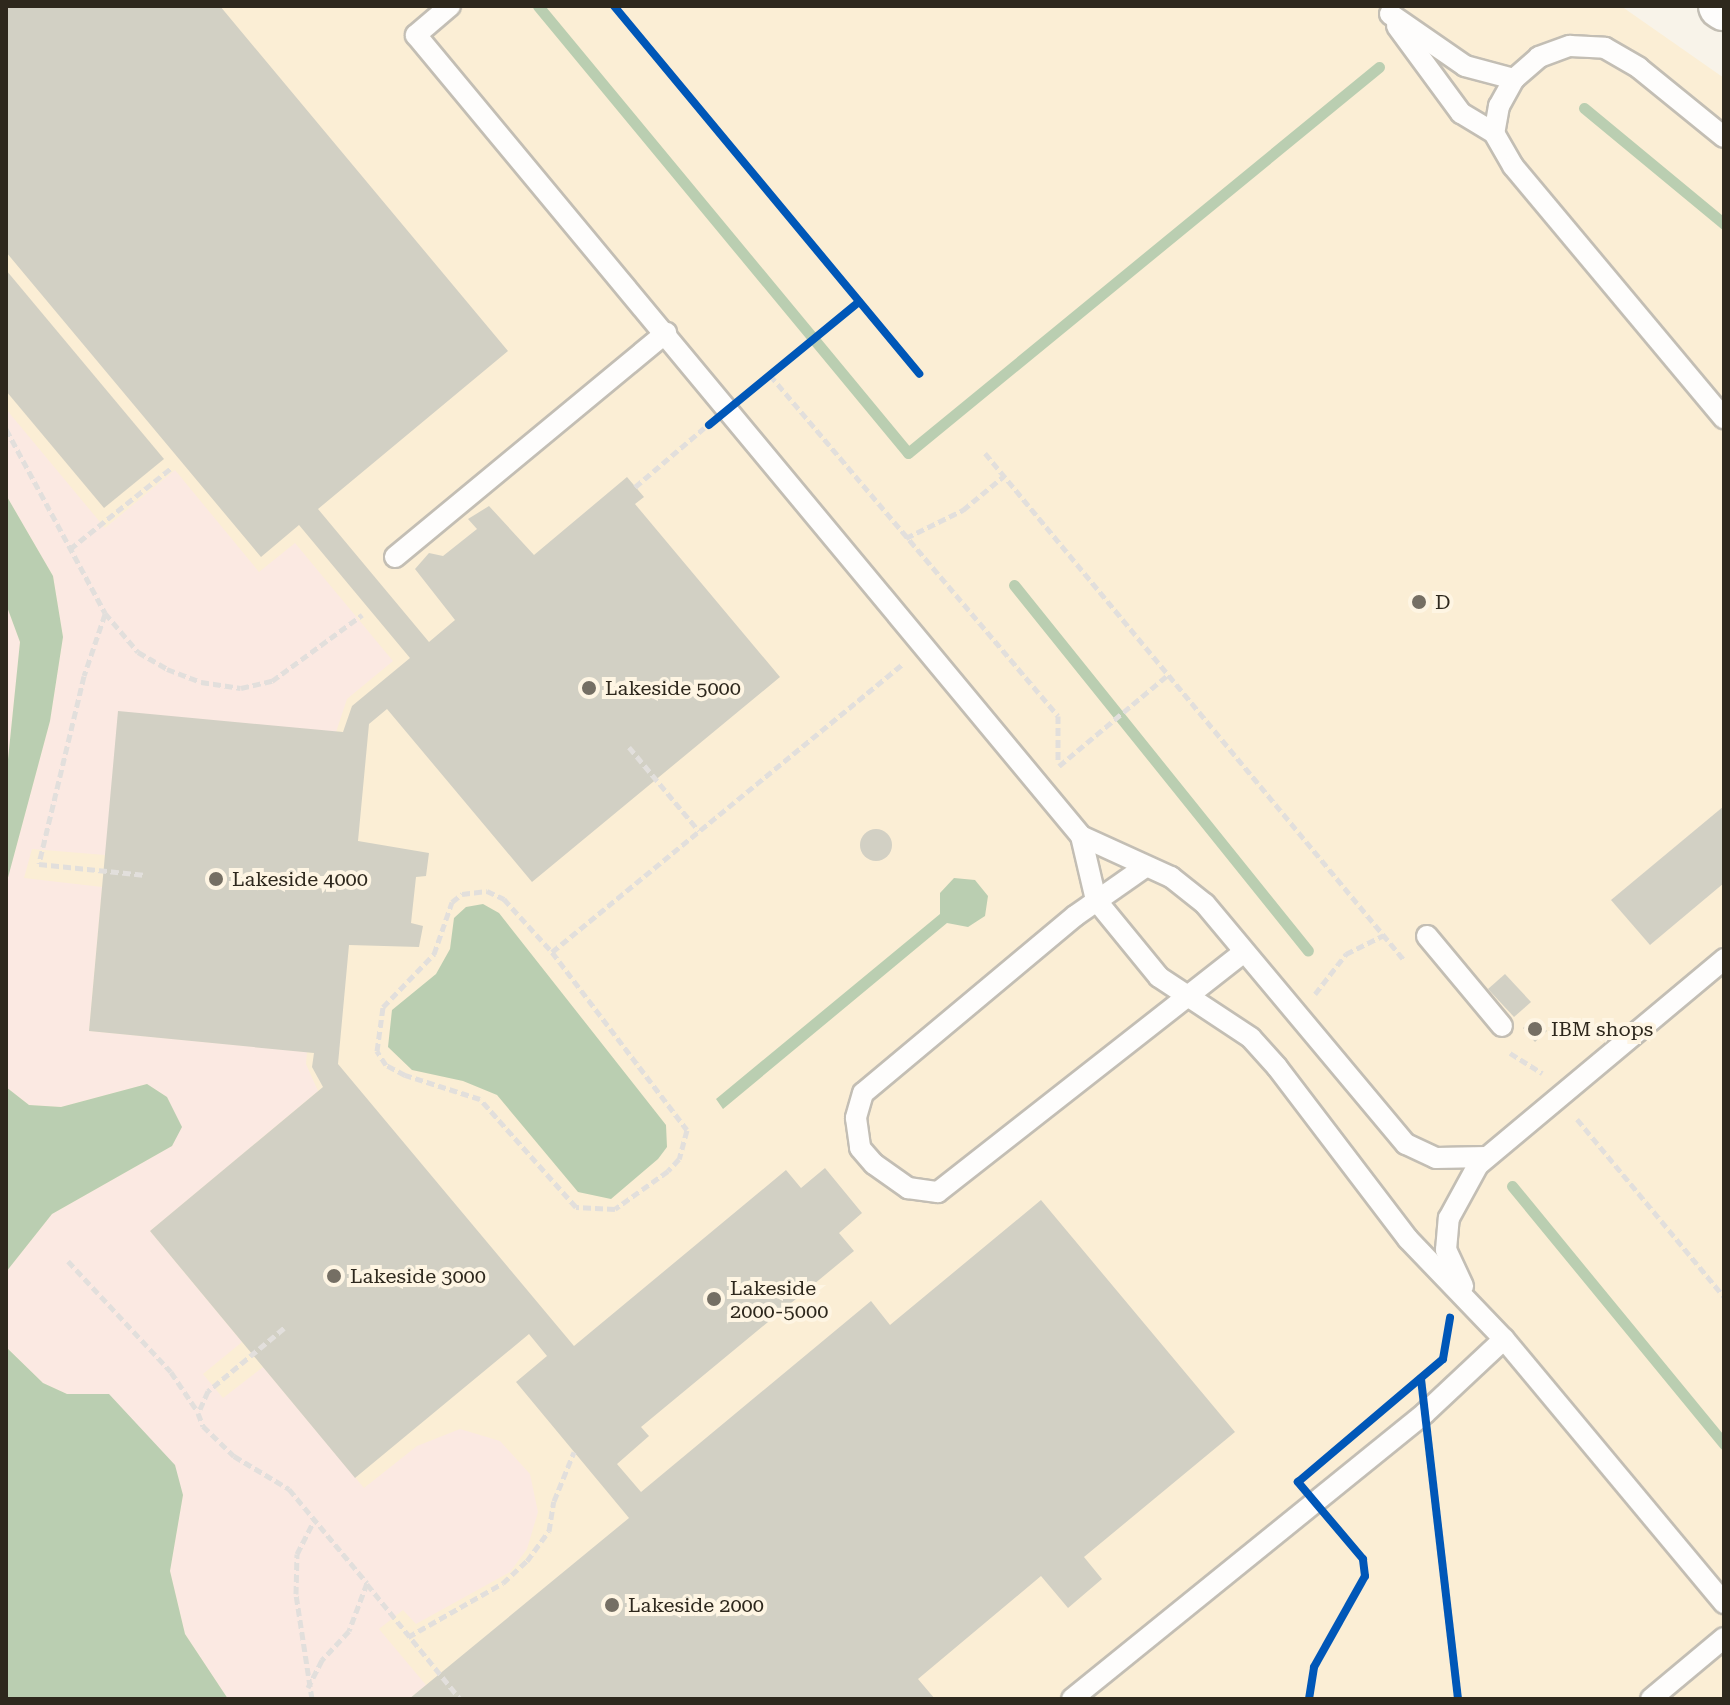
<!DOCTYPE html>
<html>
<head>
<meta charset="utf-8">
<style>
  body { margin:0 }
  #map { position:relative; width:1730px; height:1705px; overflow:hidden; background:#f8f3e9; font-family:"Roboto Serif",serif }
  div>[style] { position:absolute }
  .built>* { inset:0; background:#fbeed5 }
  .green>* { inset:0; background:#fbe9e2 }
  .water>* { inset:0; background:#baceb1 }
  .stream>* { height:11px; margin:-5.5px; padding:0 5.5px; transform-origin:5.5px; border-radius:5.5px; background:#baceb1 }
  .building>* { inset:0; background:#d2d0c4 }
  .round { border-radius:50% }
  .path>* { height:5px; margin-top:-2.5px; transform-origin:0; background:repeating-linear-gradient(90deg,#e2dfdc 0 8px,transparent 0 12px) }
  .roads { filter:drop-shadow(2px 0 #c3beb4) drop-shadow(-2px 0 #c3beb4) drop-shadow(0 2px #c3beb4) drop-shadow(0 -2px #c3beb4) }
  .lane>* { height:20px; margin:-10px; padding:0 10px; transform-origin:10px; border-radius:10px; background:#fefdfc }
  .primary>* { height:44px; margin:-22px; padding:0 22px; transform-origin:22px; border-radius:22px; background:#fefdfc }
  .cycleway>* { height:8px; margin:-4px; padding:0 4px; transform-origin:4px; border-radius:4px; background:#0057b8 }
  .dots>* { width:22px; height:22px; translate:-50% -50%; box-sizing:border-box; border:4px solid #fef5e3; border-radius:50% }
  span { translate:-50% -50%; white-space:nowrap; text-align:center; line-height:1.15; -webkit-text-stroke:8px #fef5e3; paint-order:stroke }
  .poi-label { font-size:20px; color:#2e281d }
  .left { translate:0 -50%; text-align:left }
  .frame { position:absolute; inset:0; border:8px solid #2e281d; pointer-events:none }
</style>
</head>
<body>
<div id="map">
  <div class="built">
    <i style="clip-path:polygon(6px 6px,1621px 6px,1724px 78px,1724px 1699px,6px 1699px)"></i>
  </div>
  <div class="green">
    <i style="clip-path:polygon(6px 409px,105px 528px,175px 470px,259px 572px,295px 543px,393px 661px,347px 699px,336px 732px,105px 855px,32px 849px,24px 878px,102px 887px,89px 1031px,307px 1052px,306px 1064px,318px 1091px,150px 1231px,242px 1342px,203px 1374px,223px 1398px,263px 1367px,364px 1488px,417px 1446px,460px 1429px,500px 1441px,530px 1474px,538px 1512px,527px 1549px,510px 1572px,416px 1624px,403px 1610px,379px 1629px,426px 1685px,409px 1699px,228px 1699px,185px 1634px,170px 1571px,183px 1495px,109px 1394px,67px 1394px,43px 1383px,6px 1347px,6px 1272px,52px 1214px,172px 1146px,181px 1127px,167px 1097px,147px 1084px,61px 1107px,29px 1105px,6px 1087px,6px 885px,50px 721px,63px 637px,53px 576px,6px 495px)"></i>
    <i style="clip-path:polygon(6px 604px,20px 642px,6px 779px)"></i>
  </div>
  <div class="water">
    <i style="clip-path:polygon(6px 495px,53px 576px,63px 637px,50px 721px,6px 885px,6px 779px,20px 642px,6px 604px)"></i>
    <i style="clip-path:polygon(954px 878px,975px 880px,988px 896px,985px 916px,968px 927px,947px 923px,723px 1109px,716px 1099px,940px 914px,940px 893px)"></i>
    <i style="clip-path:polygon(483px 904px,499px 913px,666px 1125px,667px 1147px,658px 1159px,611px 1199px,578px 1192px,497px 1095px,463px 1081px,412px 1070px,388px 1047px,392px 1010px,436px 974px,450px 949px,454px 918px,466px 907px)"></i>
    <i style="clip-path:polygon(147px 1084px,167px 1097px,182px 1127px,172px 1146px,52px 1214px,6px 1272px,6px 1087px,29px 1105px,61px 1107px)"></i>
    <i style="clip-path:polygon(6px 1347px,43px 1383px,67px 1394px,109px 1394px,175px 1465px,183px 1495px,170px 1571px,185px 1634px,228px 1699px,6px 1699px)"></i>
  </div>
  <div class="stream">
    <i style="left:538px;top:6px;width:580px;rotate:50.38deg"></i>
    <i style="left:908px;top:453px;width:609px;rotate:-39.34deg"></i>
    <i style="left:1584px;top:108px;width:182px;rotate:39.6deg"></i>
    <i style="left:1014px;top:585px;width:469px;rotate:51.2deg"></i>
    <i style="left:1512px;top:1186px;width:334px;rotate:50.6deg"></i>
  </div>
  <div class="building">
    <i style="clip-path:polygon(6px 6px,220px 6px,508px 351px,318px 509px,429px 642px,455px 620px,415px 569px,429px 553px,443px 556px,477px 529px,468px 519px,489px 506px,534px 555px,627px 477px,644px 497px,635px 504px,780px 677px,532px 882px,387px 709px,369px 724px,358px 841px,429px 853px,426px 876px,416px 877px,411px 923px,423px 926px,419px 947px,349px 945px,338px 1064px,574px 1346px,786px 1170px,801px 1188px,825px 1168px,862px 1213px,839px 1233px,854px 1251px,641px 1427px,649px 1436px,617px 1464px,641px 1492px,871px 1301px,890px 1325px,1041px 1200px,1235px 1432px,1084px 1557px,1102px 1579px,1068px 1608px,1041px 1576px,918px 1679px,935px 1699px,409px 1699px,629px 1518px,516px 1382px,547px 1356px,529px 1334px,355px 1478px,150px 1231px,323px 1087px,312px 1067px,314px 1053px,89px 1031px,118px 711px,343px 732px,352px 706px,410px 658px,299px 525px,261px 557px,6px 252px)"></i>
    <i style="clip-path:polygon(6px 270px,164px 459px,104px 508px,6px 391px)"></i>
    <i style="clip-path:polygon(1724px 806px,1724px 883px,1650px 945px,1611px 900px)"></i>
    <i class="round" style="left:860px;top:829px;width:32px;height:32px"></i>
    <i style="clip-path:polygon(1505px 974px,1531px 1002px,1514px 1017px,1488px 989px)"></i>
    <i style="clip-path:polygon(1535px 1018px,1547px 1031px,1535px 1042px,1523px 1028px)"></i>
  </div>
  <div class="path">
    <i style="left:770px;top:375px;width:446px;rotate:49.8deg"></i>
    <i style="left:1058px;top:716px;width:46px;rotate:90deg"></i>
    <i style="left:6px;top:429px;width:209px;rotate:61.7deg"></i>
    <i style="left:105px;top:613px;width:51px;rotate:49.8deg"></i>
    <i style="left:138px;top:652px;width:34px;rotate:30deg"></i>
    <i style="left:167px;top:669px;width:36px;rotate:21deg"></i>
    <i style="left:201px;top:682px;width:40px;rotate:8.5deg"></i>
    <i style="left:241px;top:688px;width:32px;rotate:-13deg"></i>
    <i style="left:272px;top:681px;width:112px;rotate:-36.3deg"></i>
    <i style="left:985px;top:453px;width:658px;rotate:50.43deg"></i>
    <i style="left:635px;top:487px;width:91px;rotate:-40.5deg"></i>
    <i style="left:906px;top:538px;width:64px;rotate:-26.2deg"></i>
    <i style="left:963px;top:510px;width:53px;rotate:-39.7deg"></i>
    <i style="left:70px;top:549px;width:129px;rotate:-38.7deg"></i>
    <i style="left:105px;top:614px;width:65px;rotate:108.7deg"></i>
    <i style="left:84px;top:676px;width:193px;rotate:103.5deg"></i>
    <i style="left:39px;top:864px;width:107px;rotate:5.9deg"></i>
    <i style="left:629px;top:747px;width:109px;rotate:50.2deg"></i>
    <i style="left:1059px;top:766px;width:142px;rotate:-39.9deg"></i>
    <i style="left:487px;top:891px;width:19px;rotate:25deg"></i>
    <i style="left:504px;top:899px;width:72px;rotate:47.8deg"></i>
    <i style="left:552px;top:952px;width:223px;rotate:52.8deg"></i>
    <i style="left:687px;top:1130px;width:30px;rotate:105deg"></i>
    <i style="left:679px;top:1159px;width:16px;rotate:133deg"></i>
    <i style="left:668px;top:1171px;width:65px;rotate:144.4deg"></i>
    <i style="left:615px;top:1209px;width:39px;rotate:-177deg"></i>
    <i style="left:576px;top:1207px;width:144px;rotate:-131.6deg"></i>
    <i style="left:480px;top:1099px;width:79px;rotate:-162.3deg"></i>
    <i style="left:405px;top:1075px;width:21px;rotate:-152deg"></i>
    <i style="left:386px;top:1065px;width:17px;rotate:-123deg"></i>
    <i style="left:377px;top:1051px;width:44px;rotate:-82.2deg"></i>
    <i style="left:383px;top:1007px;width:74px;rotate:-46.1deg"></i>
    <i style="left:434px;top:954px;width:55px;rotate:-70.9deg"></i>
    <i style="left:452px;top:902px;width:13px;rotate:-39deg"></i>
    <i style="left:462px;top:894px;width:25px;rotate:-7deg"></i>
    <i style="left:552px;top:952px;width:453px;rotate:-39.4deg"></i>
    <i style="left:1315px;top:994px;width:51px;rotate:-52.2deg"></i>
    <i style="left:1346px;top:954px;width:42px;rotate:-26.6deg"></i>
    <i style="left:1510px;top:1053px;width:38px;rotate:32deg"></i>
    <i style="left:1577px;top:1119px;width:231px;rotate:50.4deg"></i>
    <i style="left:68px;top:1261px;width:151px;rotate:47.1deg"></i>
    <i style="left:171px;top:1372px;width:48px;rotate:56deg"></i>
    <i style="left:284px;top:1328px;width:99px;rotate:140.3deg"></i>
    <i style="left:208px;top:1391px;width:24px;rotate:114deg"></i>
    <i style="left:198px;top:1413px;width:14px;rotate:69deg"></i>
    <i style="left:203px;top:1426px;width:43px;rotate:44.1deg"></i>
    <i style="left:234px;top:1456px;width:64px;rotate:31deg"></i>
    <i style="left:289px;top:1489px;width:122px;rotate:50.3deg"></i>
    <i style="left:367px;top:1583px;width:51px;rotate:110.6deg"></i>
    <i style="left:349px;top:1631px;width:40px;rotate:133deg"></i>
    <i style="left:322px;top:1660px;width:31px;rotate:117deg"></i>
    <i style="left:367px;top:1584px;width:148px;rotate:51deg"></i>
    <i style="left:408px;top:1637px;width:109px;rotate:-29.6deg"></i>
    <i style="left:503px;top:1583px;width:33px;rotate:-43deg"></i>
    <i style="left:527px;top:1561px;width:37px;rotate:-54deg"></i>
    <i style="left:549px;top:1531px;width:30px;rotate:-81deg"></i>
    <i style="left:554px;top:1501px;width:53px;rotate:-67.8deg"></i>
    <i style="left:312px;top:1699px;width:106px;rotate:-98.7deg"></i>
    <i style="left:296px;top:1594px;width:40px;rotate:-88.6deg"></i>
    <i style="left:297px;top:1554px;width:38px;rotate:-63deg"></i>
  </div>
  <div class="roads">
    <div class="lane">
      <i style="left:450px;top:6px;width:45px;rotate:139.5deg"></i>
      <i style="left:416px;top:35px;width:1041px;rotate:50.3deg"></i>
      <i style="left:1081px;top:836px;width:99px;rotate:24.5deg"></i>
      <i style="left:1171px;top:877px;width:43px;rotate:38.5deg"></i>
      <i style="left:1205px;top:904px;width:313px;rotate:50.1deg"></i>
      <i style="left:1406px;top:1144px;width:33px;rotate:25deg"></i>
      <i style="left:1436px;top:1158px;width:51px;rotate:-1.1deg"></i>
      <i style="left:1390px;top:14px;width:91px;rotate:34.7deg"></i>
      <i style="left:1465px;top:66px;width:51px;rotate:14.9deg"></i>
      <i style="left:1514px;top:79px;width:33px;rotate:-41deg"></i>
      <i style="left:1539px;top:57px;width:33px;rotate:-20deg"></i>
      <i style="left:1570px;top:46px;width:35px;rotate:3deg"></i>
      <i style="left:1605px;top:48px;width:39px;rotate:30deg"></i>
      <i style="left:1639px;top:68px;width:109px;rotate:39.1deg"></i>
      <i style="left:1397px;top:26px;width:108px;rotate:53.7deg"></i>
      <i style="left:1461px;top:113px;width:39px;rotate:31deg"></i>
      <i style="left:1514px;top:79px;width:31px;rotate:119deg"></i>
      <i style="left:1499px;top:106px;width:27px;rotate:100deg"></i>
      <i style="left:1494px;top:133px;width:38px;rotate:60deg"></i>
      <i style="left:1513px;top:166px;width:329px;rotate:50.1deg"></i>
      <i style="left:395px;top:557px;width:352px;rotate:-39.6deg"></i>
      <i style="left:1081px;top:836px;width:66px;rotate:76.8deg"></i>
      <i style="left:1096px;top:900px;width:99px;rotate:50.7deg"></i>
      <i style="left:1159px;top:977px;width:110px;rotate:33.5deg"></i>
      <i style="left:1251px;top:1038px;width:39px;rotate:48deg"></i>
      <i style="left:1277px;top:1067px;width:216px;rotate:52.7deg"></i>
      <i style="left:1408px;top:1239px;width:139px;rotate:46.2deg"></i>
      <i style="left:1504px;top:1339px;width:344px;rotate:50.2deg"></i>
      <i style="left:1145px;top:867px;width:85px;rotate:145deg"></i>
      <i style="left:1075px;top:916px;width:276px;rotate:140.1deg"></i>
      <i style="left:863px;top:1093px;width:26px;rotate:106deg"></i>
      <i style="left:856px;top:1118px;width:30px;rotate:82deg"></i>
      <i style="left:860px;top:1148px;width:21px;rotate:49deg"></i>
      <i style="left:874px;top:1164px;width:42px;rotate:35.2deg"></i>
      <i style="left:908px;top:1188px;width:30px;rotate:8deg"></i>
      <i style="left:938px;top:1192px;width:387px;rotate:-38.1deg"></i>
      <i style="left:1427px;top:936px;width:117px;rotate:50.2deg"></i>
      <i style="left:1463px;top:1286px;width:40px;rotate:-115deg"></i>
      <i style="left:1446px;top:1250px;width:32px;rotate:-85deg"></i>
      <i style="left:1449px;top:1218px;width:60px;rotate:-61.3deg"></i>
      <i style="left:1478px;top:1165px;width:321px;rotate:-39.9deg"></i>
      <i style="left:1072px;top:1699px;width:454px;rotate:-39deg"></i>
      <i style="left:1425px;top:1413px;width:108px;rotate:-43.1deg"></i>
      <i style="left:1651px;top:1699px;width:95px;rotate:-39.9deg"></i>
    </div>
    <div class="primary">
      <i style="left:1721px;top:6px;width:4px;rotate:34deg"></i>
    </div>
  </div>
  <div class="cycleway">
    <i style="left:614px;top:6px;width:478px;rotate:50.3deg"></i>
    <i style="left:709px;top:425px;width:194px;rotate:-39.4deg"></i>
    <i style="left:1421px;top:1379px;width:322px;rotate:83.4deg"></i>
    <i style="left:1309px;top:1699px;width:32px;rotate:-81deg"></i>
    <i style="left:1314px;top:1667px;width:104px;rotate:-60.7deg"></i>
    <i style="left:1365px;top:1576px;width:17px;rotate:-97deg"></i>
    <i style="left:1363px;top:1559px;width:101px;rotate:-130.2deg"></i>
    <i style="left:1298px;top:1482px;width:190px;rotate:-40.3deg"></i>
    <i style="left:1443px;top:1359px;width:42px;rotate:-80.3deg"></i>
  </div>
  <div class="dots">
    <i style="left:1419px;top:602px;background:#756f64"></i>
    <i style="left:589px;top:688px;background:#756f64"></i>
    <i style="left:216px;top:879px;background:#756f64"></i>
    <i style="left:1535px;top:1029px;background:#756f64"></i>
    <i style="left:334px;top:1276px;background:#756f64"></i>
    <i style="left:714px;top:1299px;background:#756f64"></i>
    <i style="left:612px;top:1605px;background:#756f64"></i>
  </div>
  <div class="poi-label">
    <span class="left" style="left:1435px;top:602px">D</span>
    <span class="left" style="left:605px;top:688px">Lakeside 5000</span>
    <span class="left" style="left:232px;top:879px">Lakeside 4000</span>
    <span class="left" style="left:1551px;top:1029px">IBM shops</span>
    <span class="left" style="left:350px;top:1276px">Lakeside 3000</span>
    <span class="left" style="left:730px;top:1300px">Lakeside<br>2000-5000</span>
    <span class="left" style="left:628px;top:1605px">Lakeside 2000</span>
  </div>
  <div class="frame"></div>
</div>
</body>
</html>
